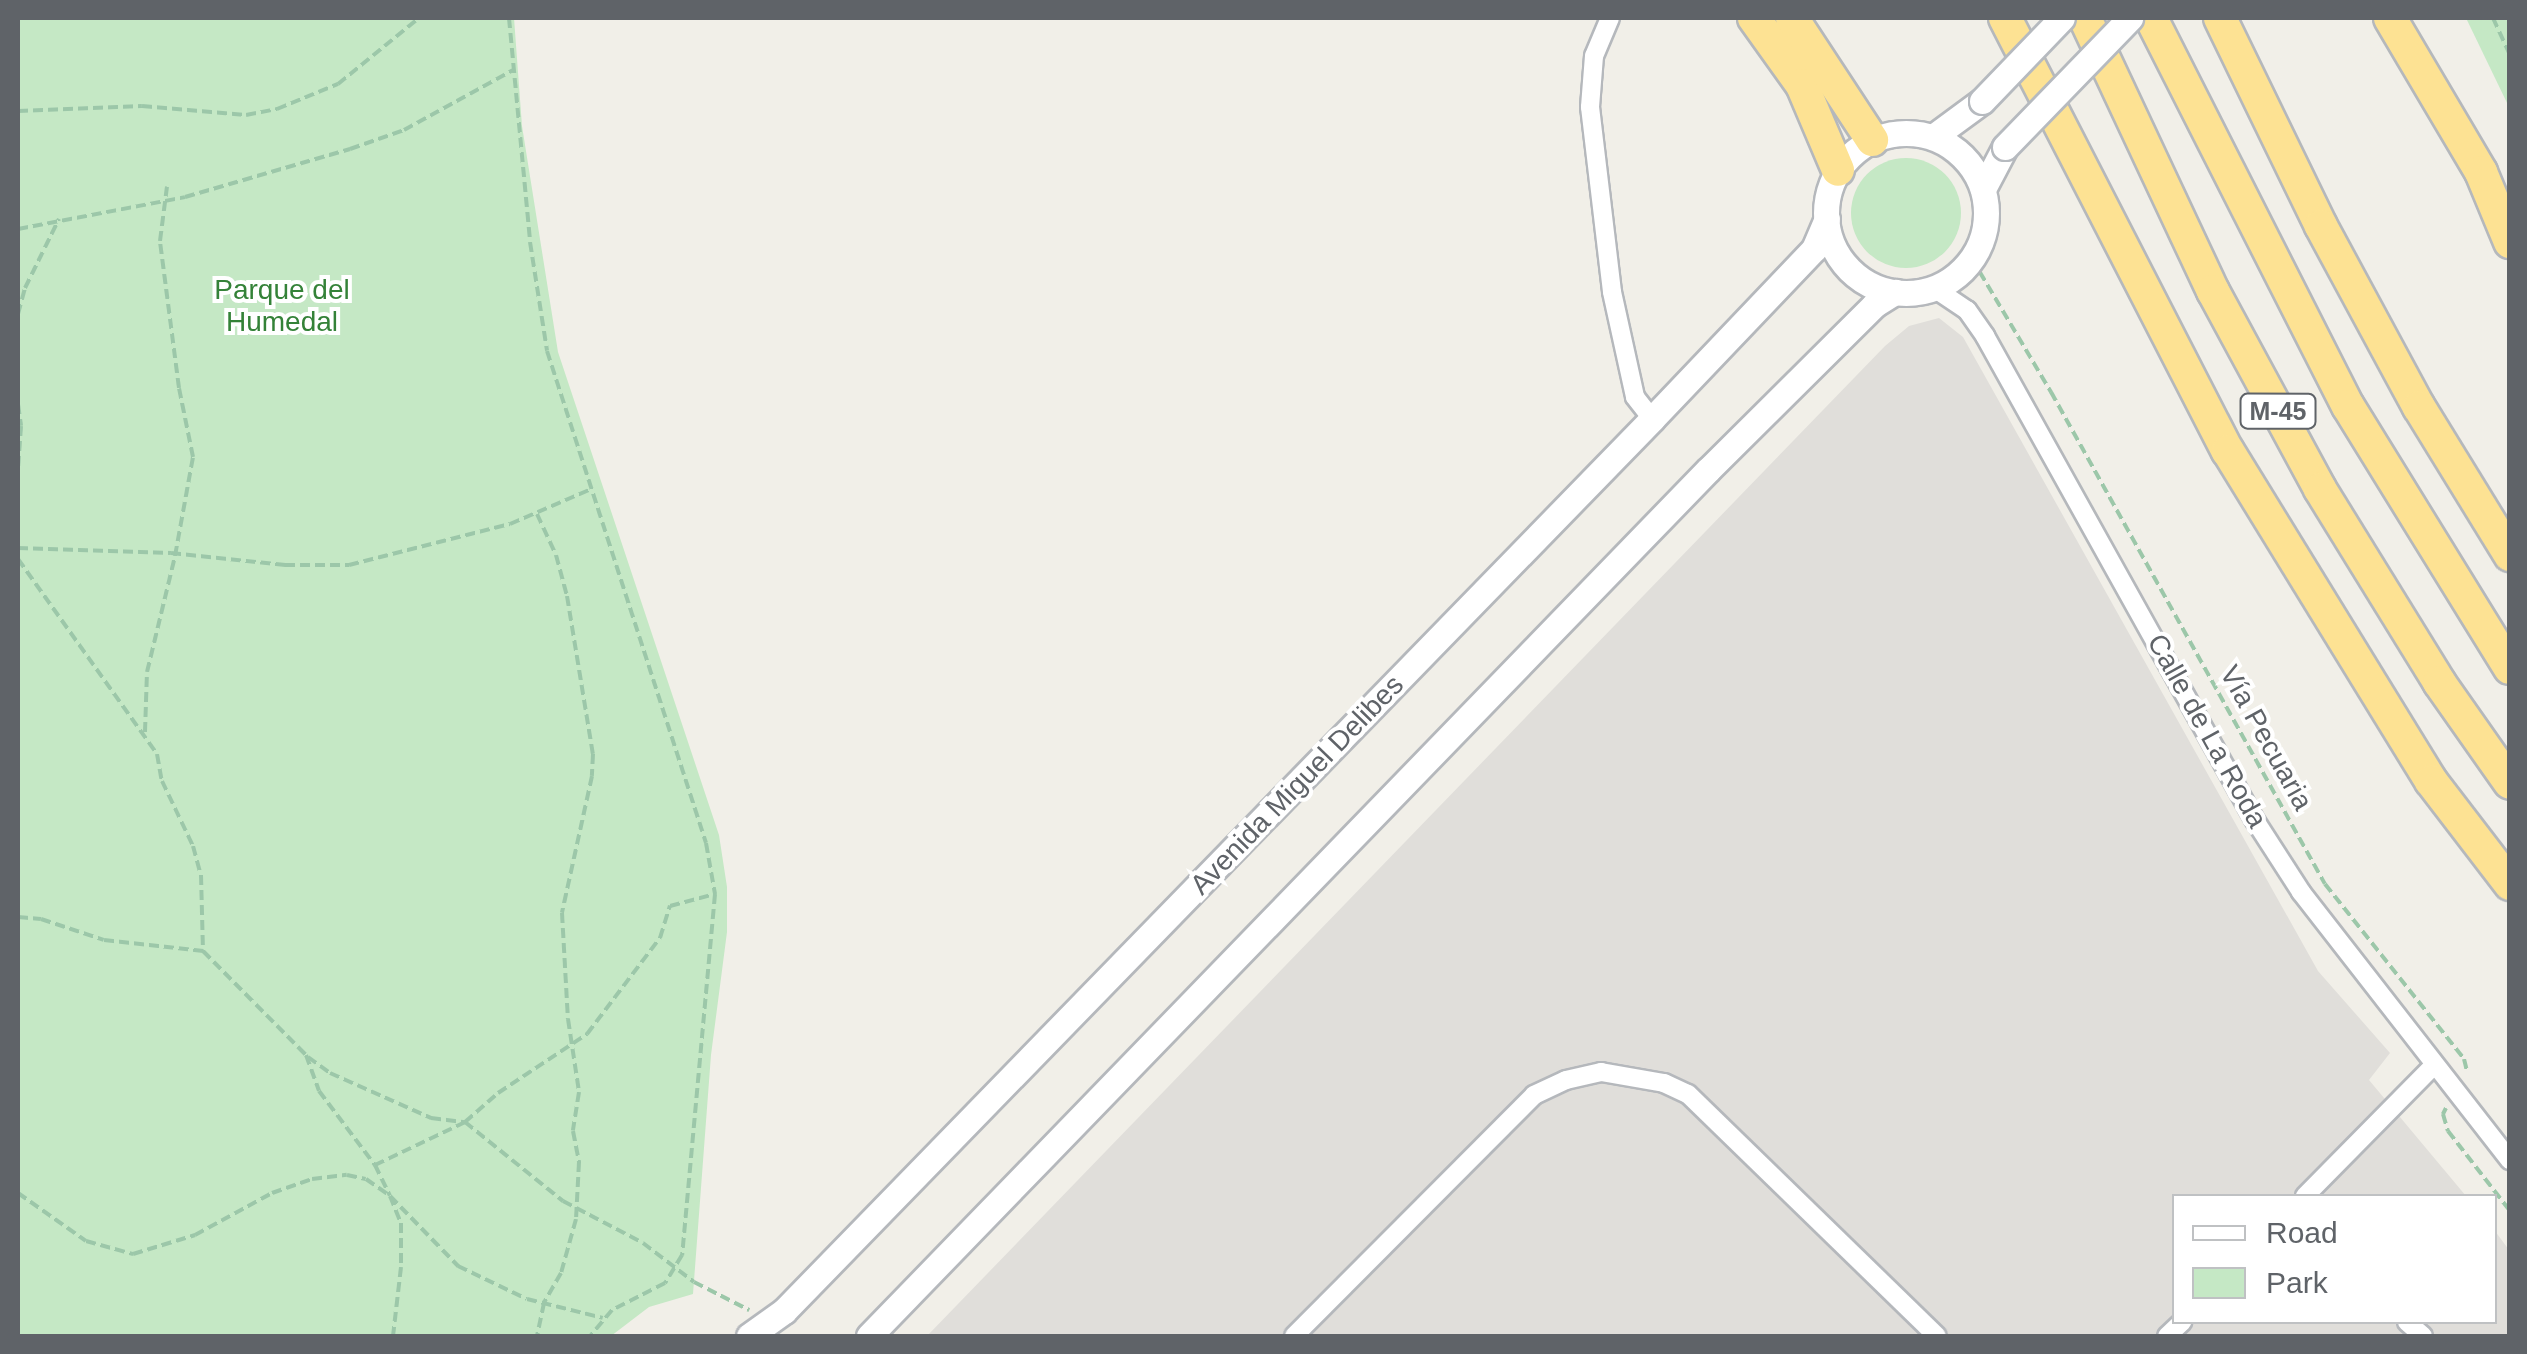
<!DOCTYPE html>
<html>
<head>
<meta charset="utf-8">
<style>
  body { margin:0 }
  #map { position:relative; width:2527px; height:1354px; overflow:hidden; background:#f1efe8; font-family:Helvetica,sans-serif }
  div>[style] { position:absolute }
  .industrial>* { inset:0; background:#e0deda }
  .green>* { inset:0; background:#c5e8c5 }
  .round { border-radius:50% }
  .path>* { height:4px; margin-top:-2px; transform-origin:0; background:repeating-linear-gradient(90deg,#9cc7a9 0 10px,transparent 0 15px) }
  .roads { filter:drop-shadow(2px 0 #b5b8bc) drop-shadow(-2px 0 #b5b8bc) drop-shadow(0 2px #b5b8bc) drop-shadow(0 -2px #b5b8bc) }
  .minor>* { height:18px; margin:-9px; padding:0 9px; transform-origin:9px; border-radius:9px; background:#fff }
  .secondary>* { height:25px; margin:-12.5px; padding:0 12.5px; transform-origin:12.5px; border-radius:12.5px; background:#fff }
  .secondary>.ring { margin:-12.5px; padding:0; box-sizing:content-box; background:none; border:25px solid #fff; border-radius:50% }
  .motorway>* { height:32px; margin:-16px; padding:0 16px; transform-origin:16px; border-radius:16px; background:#fde293 }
  .bridges { filter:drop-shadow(2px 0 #b6babf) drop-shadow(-2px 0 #b6babf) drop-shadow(0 2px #b6babf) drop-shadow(0 -2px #b6babf) }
  .secondary-bridge>* { height:25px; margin:-12.5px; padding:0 12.5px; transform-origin:12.5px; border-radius:12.5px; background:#fff }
  span { translate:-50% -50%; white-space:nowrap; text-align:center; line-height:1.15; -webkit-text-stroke:8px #fff; paint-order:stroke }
  .shield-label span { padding:2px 8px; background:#fff; border:2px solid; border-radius:8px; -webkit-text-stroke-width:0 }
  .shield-label { font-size:25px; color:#5f6368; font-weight:700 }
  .park-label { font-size:28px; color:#348238 }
  .street-label { font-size:28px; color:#5f6368 }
  .frame { position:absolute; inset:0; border:20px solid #5f6368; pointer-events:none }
  .legend { position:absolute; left:2172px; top:1194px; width:325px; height:130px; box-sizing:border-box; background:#fff; border:2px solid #bfc1c3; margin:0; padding:12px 18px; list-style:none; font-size:30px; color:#5f6368 }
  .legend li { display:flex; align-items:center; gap:20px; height:50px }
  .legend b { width:50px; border:2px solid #bfc1c3 }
</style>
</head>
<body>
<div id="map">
  <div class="industrial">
    <i style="clip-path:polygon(1939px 318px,1963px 337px,2318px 971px,2390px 1053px,2369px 1080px,2466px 1196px,2174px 1196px,2174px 1322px,2494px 1322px,2495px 1231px,2509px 1250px,2509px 1336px,927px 1336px,1885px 346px,1909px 326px)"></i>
  </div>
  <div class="green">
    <i style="clip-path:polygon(18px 18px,514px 18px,522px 126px,558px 352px,719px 835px,727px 887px,727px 932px,711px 1055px,693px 1294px,649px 1307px,611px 1336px,18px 1336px)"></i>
    <i style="clip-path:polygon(2466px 18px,2509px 18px,2509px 107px)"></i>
    <i class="round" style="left:1851px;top:158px;width:110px;height:110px"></i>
  </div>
  <div class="path">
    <i style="left:509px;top:18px;width:225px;rotate:84.6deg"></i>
    <i style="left:530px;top:242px;width:110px;rotate:81.1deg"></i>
    <i style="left:547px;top:351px;width:517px;rotate:72.09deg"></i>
    <i style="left:706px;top:843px;width:52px;rotate:80deg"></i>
    <i style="left:715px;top:894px;width:363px;rotate:95.2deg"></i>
    <i style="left:682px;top:1255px;width:33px;rotate:121deg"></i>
    <i style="left:665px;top:1283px;width:59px;rotate:153deg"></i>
    <i style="left:612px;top:1310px;width:34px;rotate:130deg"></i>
    <i style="left:2493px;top:18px;width:41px;rotate:65.3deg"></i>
    <i style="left:18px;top:111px;width:124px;rotate:-2.3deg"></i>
    <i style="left:142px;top:106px;width:104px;rotate:4.9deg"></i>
    <i style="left:246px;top:115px;width:32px;rotate:-11deg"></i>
    <i style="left:277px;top:109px;width:66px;rotate:-22.3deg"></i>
    <i style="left:338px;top:84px;width:104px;rotate:-39.2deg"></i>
    <i style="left:18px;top:229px;width:170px;rotate:-10.8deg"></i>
    <i style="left:185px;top:197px;width:172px;rotate:-16.2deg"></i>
    <i style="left:350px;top:149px;width:57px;rotate:-19.4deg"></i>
    <i style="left:404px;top:130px;width:124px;rotate:-28.8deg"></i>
    <i style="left:1972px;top:259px;width:155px;rotate:59.3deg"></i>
    <i style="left:2051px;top:392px;width:563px;rotate:60.89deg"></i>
    <i style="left:2325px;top:884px;width:223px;rotate:51.5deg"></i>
    <i style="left:2464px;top:1059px;width:12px;rotate:76deg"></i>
    <i style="left:18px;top:314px;width:27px;rotate:-75deg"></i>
    <i style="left:25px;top:288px;width:77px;rotate:-63.8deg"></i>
    <i style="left:18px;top:404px;width:22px;rotate:82deg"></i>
    <i style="left:21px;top:426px;width:43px;rotate:94deg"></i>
    <i style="left:537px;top:514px;width:45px;rotate:65.1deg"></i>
    <i style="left:556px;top:555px;width:42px;rotate:75deg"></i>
    <i style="left:567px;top:596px;width:160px;rotate:80.7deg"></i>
    <i style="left:593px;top:754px;width:22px;rotate:93deg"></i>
    <i style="left:592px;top:776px;width:140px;rotate:102.4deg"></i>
    <i style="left:562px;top:913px;width:106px;rotate:86.8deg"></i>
    <i style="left:568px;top:1019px;width:74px;rotate:81.4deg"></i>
    <i style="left:579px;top:1092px;width:39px;rotate:99deg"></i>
    <i style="left:573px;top:1131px;width:32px;rotate:79deg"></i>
    <i style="left:579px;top:1162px;width:57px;rotate:93deg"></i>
    <i style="left:576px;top:1219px;width:56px;rotate:105.5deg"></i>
    <i style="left:561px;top:1273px;width:34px;rotate:120deg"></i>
    <i style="left:544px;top:1303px;width:34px;rotate:102deg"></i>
    <i style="left:18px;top:548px;width:153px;rotate:1.9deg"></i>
    <i style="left:171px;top:553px;width:115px;rotate:6deg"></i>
    <i style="left:285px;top:565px;width:64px"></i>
    <i style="left:349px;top:565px;width:166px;rotate:-14.3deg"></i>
    <i style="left:510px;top:524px;width:86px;rotate:-23.3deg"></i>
    <i style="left:18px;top:559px;width:239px;rotate:54.5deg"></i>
    <i style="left:157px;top:754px;width:27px;rotate:80deg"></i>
    <i style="left:162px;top:781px;width:72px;rotate:64.5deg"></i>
    <i style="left:193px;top:846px;width:30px;rotate:75deg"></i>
    <i style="left:201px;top:875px;width:76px;rotate:88.5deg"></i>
    <i style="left:145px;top:732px;width:60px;rotate:-88.1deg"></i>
    <i style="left:147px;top:672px;width:119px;rotate:-76.4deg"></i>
    <i style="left:175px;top:556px;width:101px;rotate:-79.7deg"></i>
    <i style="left:193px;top:457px;width:70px;rotate:-101.5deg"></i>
    <i style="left:179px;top:388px;width:148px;rotate:-97.4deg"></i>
    <i style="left:160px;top:241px;width:55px;rotate:-82.7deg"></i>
    <i style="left:18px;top:917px;width:23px;rotate:5deg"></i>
    <i style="left:41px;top:919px;width:66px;rotate:18.4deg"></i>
    <i style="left:104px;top:940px;width:100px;rotate:6.3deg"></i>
    <i style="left:203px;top:951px;width:146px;rotate:45.3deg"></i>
    <i style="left:306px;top:1055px;width:38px;rotate:70deg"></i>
    <i style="left:319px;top:1091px;width:93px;rotate:52.9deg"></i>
    <i style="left:375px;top:1165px;width:34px;rotate:64deg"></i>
    <i style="left:390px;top:1196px;width:98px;rotate:45.8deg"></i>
    <i style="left:458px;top:1266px;width:76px;rotate:25.6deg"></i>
    <i style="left:527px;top:1299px;width:78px;rotate:14deg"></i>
    <i style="left:308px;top:1057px;width:27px;rotate:36deg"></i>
    <i style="left:330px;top:1073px;width:111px;rotate:24deg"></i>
    <i style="left:431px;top:1118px;width:34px;rotate:7deg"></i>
    <i style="left:465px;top:1122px;width:126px;rotate:38.9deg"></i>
    <i style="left:563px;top:1201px;width:90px;rotate:27.7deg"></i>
    <i style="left:643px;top:1243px;width:64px;rotate:37.4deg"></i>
    <i style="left:694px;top:1282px;width:62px;rotate:27deg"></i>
    <i style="left:2446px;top:1108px;width:7px;rotate:117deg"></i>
    <i style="left:2443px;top:1114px;width:18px;rotate:74deg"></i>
    <i style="left:2448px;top:1131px;width:101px;rotate:52.2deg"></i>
    <i style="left:375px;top:1165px;width:100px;rotate:-25.5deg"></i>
    <i style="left:465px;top:1122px;width:44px;rotate:-41.3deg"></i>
    <i style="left:498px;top:1093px;width:107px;rotate:-33.5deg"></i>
    <i style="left:587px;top:1034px;width:121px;rotate:-52.8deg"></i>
    <i style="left:660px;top:938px;width:34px;rotate:-73deg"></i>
    <i style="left:670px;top:906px;width:47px;rotate:-14.9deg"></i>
    <i style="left:18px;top:1193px;width:83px;rotate:35.2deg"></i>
    <i style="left:86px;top:1241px;width:49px;rotate:15.5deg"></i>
    <i style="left:133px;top:1254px;width:65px;rotate:-17deg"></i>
    <i style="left:195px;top:1235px;width:88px;rotate:-28.6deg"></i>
    <i style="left:272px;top:1193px;width:42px;rotate:-19.3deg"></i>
    <i style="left:312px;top:1179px;width:35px;rotate:-7deg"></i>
    <i style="left:347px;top:1175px;width:19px;rotate:12deg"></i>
    <i style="left:366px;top:1179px;width:29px;rotate:35deg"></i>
    <i style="left:390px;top:1196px;width:29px;rotate:68deg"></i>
    <i style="left:401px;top:1223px;width:44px;rotate:90deg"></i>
    <i style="left:401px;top:1267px;width:69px;rotate:96.6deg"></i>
  </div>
  <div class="roads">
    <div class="minor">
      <i style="left:1610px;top:18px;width:41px;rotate:112.8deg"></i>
      <i style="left:1594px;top:56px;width:51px;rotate:94.5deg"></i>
      <i style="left:1590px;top:107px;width:186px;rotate:83.2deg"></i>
      <i style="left:1612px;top:292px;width:107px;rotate:77.6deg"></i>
      <i style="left:1635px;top:397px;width:28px;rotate:52deg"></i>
      <i style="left:1934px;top:288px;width:40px;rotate:34deg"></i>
      <i style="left:1967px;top:310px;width:32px;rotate:55deg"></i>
      <i style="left:1985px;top:336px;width:553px;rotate:60.88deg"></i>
      <i style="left:2254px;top:819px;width:87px;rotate:57.2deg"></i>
      <i style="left:2301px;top:892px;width:340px;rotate:52.1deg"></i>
      <i style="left:2305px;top:1196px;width:184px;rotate:-45.4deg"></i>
      <i style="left:2407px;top:1322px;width:21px;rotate:41deg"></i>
      <i style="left:1294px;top:1336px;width:340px;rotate:-45.1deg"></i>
      <i style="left:1534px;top:1095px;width:35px;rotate:-25deg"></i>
      <i style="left:1566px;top:1080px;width:36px;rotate:-13deg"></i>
      <i style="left:1601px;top:1072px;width:64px;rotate:9.9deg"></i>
      <i style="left:1664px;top:1083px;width:26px;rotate:25deg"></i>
      <i style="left:1688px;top:1094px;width:347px;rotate:44.2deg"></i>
      <i style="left:2167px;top:1336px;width:21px;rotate:-43deg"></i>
    </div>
    <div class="secondary">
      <i class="ring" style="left:1826px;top:133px;width:135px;height:135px"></i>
      <i style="left:1933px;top:137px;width:61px;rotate:-36.3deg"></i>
      <i style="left:1983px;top:189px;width:47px;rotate:-62.4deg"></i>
      <i style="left:749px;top:1336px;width:43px;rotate:-35.5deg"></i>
      <i style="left:784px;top:1311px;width:1245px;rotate:-45.78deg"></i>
      <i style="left:1652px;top:419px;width:235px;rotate:-46.4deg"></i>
      <i style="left:1814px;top:249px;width:33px;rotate:-67deg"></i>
      <i style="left:869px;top:1336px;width:1206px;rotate:-45.91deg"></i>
      <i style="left:1708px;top:470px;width:234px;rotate:-44.8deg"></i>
      <i style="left:1874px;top:305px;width:25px;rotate:-32deg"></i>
    </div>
    <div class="motorway">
      <i style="left:1754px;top:18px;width:82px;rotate:54.4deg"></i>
      <i style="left:1802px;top:85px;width:92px;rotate:67deg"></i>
      <i style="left:1792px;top:18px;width:146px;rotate:56.7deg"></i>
      <i style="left:2005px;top:18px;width:487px;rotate:62.8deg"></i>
      <i style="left:2228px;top:451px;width:387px;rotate:58.4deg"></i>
      <i style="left:2431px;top:781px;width:130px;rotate:52.5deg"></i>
      <i style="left:2085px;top:18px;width:302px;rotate:64.9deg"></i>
      <i style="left:2213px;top:291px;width:225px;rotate:61.6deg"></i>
      <i style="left:2320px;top:489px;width:227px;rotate:58.3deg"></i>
      <i style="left:2439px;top:682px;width:123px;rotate:54.9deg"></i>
      <i style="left:2151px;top:18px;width:435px;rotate:63.1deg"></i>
      <i style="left:2348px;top:406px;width:308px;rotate:58.3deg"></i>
      <i style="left:2220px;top:18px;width:231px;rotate:64.1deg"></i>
      <i style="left:2321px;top:226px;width:206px;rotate:61.6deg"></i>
      <i style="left:2419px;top:407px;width:174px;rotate:58.4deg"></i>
      <i style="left:2390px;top:18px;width:179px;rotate:59.4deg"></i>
      <i style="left:2481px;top:172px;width:76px;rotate:67.5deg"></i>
    </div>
  </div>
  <div class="bridges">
    <div class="secondary-bridge">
      <i style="left:1982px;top:101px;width:115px;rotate:-46.1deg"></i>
      <i style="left:2005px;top:147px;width:180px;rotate:-45.9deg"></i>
    </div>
  </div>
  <div class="shield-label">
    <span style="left:2278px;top:411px">M-45</span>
  </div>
  <div class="park-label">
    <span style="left:282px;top:306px">Parque del<br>Humedal</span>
  </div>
  <div class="street-label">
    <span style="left:2207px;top:731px;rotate:61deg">Calle de La Roda</span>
    <span style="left:2266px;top:738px;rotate:61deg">Vía Pecuaria</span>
    <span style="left:1297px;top:785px;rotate:-46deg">Avenida Miguel Delibes</span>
  </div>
  <div class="frame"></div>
  <ul class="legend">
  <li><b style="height:12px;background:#fff"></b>Road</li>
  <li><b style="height:28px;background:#c5e8c5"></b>Park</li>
  </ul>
</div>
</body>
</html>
